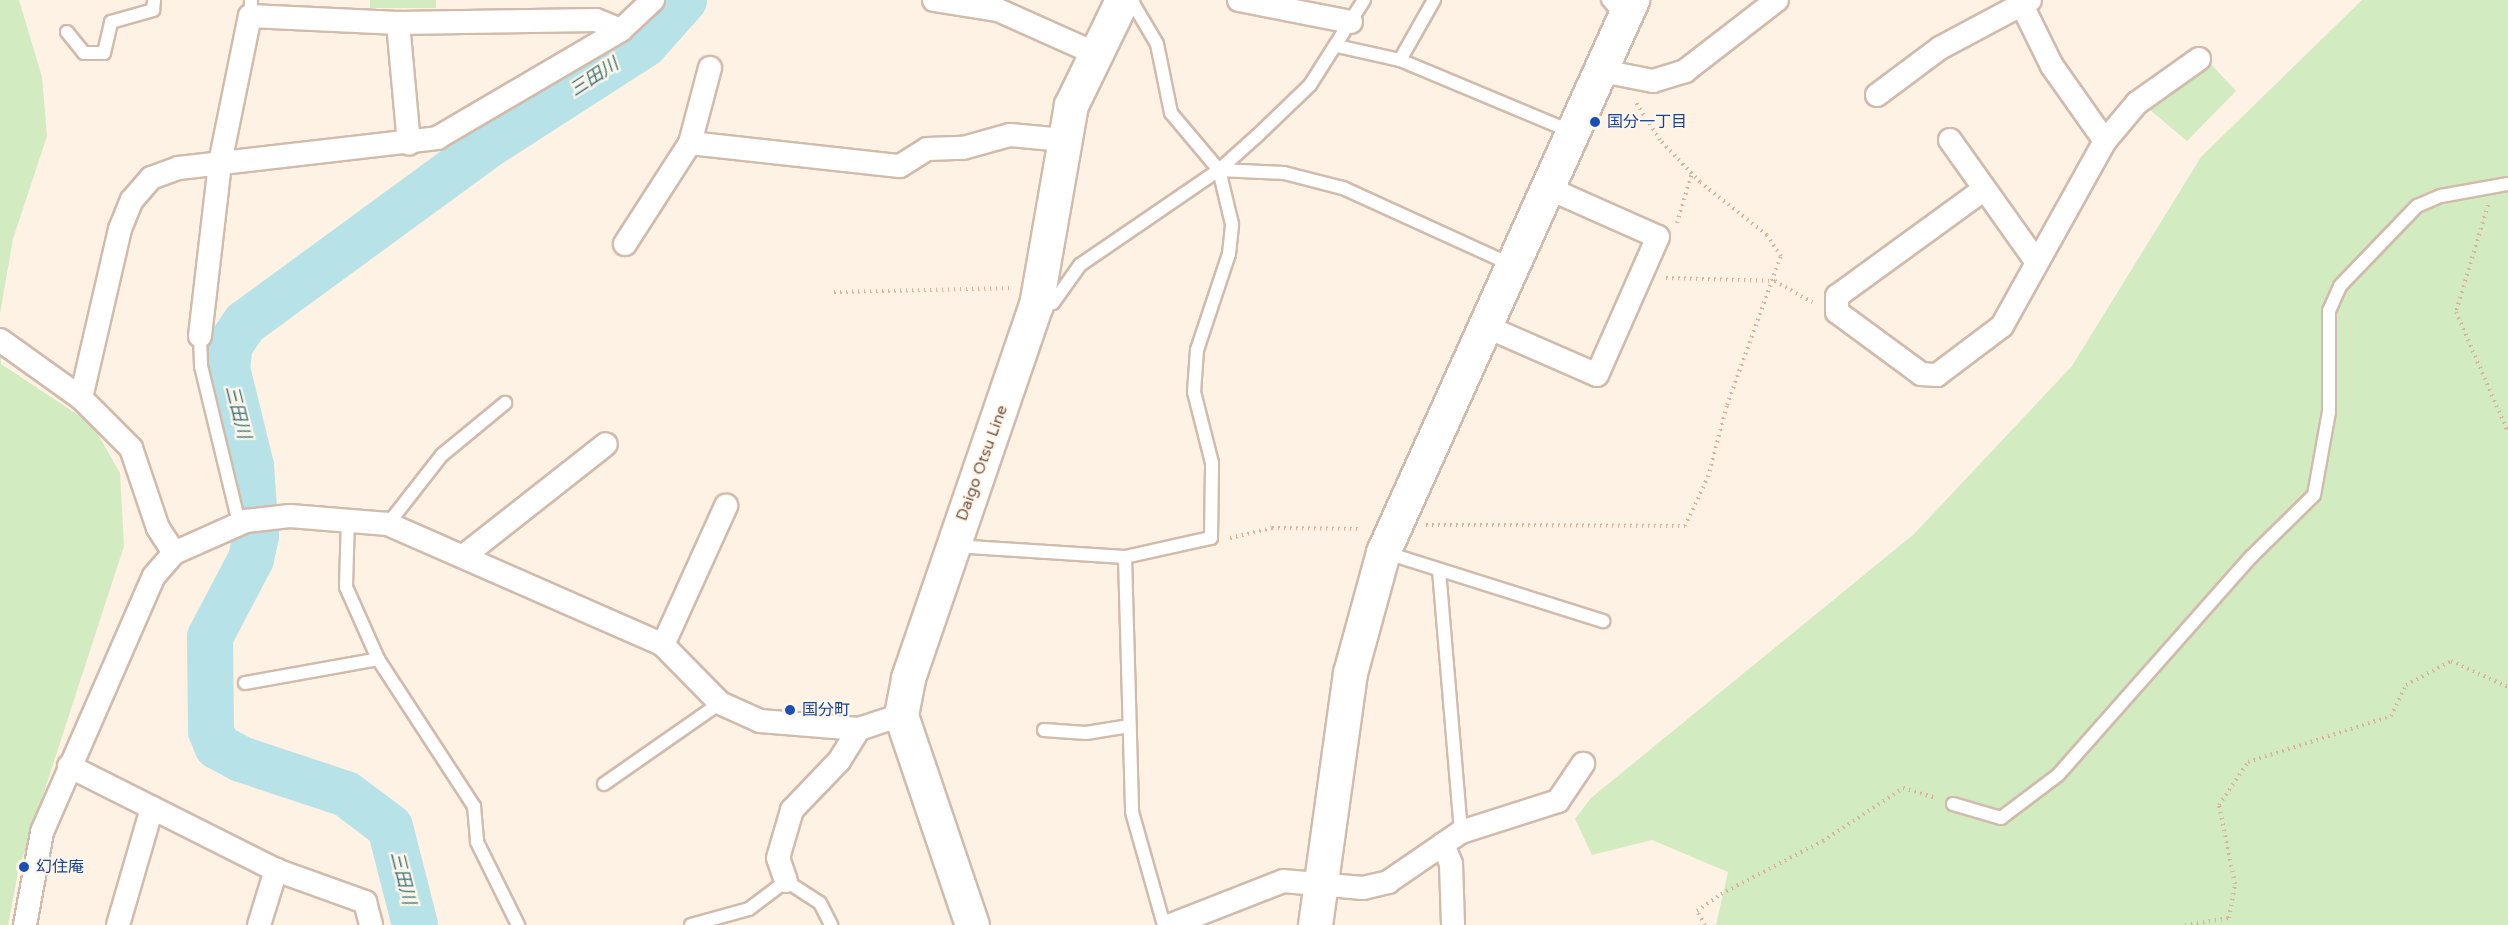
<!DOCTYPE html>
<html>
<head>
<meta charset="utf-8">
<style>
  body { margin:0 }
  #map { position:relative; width:2508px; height:925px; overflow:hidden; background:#fdf2e3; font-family:"Varela Round","Noto Sans JP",sans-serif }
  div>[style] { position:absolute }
  .green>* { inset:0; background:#d3ebc1 }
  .river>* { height:46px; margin:-23px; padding:0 23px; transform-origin:23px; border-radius:23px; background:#b7e2e7 }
  .path>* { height:4px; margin-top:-2px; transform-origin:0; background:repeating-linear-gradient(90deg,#d8b29d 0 1.5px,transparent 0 6px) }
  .roads { filter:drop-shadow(2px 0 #d1bbac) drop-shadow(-2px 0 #d1bbac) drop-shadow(0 2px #d1bbac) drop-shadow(0 -2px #d1bbac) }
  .lane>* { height:12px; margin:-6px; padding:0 6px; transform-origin:6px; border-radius:6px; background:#fff }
  .street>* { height:22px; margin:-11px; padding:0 11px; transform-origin:11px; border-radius:11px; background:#fff }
  .secondary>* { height:33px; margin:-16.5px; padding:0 16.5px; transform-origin:16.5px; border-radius:16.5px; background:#fff }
  .dots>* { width:16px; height:16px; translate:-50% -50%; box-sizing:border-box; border:3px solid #fff6ea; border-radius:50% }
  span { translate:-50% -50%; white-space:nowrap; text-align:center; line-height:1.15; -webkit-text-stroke:4.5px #fff6ea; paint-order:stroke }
  .transit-label { font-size:16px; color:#164399 }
  .left { translate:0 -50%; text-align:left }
  .street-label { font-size:16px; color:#765748 }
  .water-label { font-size:18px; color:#3b747c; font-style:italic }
</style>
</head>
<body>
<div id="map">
  <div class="green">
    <i style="clip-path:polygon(0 0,19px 0,42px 77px,47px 136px,13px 239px,0 314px)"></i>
    <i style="clip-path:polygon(370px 0,436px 0,436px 8px,370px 8px)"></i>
    <i style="clip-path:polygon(2362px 0,2508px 0,2508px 925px,1716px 925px,1728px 872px,1652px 840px,1592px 855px,1575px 819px,1591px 798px,1914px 534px,2072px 366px,2201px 157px)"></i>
    <i style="clip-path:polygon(2209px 62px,2236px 91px,2187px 141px,2150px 110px)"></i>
    <i style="clip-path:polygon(0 345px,1px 364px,92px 424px,120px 473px,124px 546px,18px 872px,8px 925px,0 925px)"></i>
  </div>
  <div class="river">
    <i style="left:415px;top:925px;width:101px;rotate:-104.3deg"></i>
    <i style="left:390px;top:827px;width:55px;rotate:-143.1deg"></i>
    <i style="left:346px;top:794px;width:111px;rotate:-161.6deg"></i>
    <i style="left:241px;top:759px;width:27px;rotate:-152deg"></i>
    <i style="left:217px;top:746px;width:16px;rotate:-112deg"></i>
    <i style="left:211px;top:731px;width:94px;rotate:-90.6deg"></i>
    <i style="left:210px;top:637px;width:88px;rotate:-62.3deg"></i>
    <i style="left:251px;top:559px;width:24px;rotate:-78deg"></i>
    <i style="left:256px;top:536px;width:70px;rotate:-94.1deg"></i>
    <i style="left:251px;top:466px;width:101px;rotate:-103.8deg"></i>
    <i style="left:227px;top:368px;width:23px;rotate:-83deg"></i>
    <i style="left:230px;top:345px;width:27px;rotate:-56deg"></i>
    <i style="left:245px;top:323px;width:300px;rotate:-36.2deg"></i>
    <i style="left:487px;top:146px;width:188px;rotate:-32.8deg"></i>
    <i style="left:645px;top:44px;width:59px;rotate:-48.4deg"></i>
  </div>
  <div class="path">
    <i style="left:2488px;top:205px;width:112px;rotate:106.7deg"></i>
    <i style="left:2456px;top:312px;width:131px;rotate:66.6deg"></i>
    <i style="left:1677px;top:223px;width:52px;rotate:-73.3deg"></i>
    <i style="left:1666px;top:278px;width:109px;rotate:1.6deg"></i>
    <i style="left:1775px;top:281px;width:43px;rotate:29.6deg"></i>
    <i style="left:834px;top:292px;width:178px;rotate:-1.3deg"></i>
    <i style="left:1426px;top:525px;width:259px;rotate:0.2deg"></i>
    <i style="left:1685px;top:526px;width:54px;rotate:-64.9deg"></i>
    <i style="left:1708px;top:477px;width:74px;rotate:-75.2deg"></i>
    <i style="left:1727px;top:405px;width:158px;rotate:-70.1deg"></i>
    <i style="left:1781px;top:256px;width:25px;rotate:-124deg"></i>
    <i style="left:1767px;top:235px;width:85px;rotate:-141.7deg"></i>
    <i style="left:1700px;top:182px;width:58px;rotate:-133.6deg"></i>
    <i style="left:1660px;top:140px;width:46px;rotate:-122.7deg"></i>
    <i style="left:1230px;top:538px;width:43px;rotate:-13.4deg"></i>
    <i style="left:1272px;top:528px;width:90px;rotate:0.6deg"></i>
    <i style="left:1705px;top:925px;width:16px;rotate:-120deg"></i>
    <i style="left:1697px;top:911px;width:29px;rotate:-35deg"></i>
    <i style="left:1721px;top:894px;width:115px;rotate:-27.5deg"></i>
    <i style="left:1823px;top:841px;width:96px;rotate:-33.5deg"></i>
    <i style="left:1903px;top:788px;width:34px;rotate:17deg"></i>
    <i style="left:2185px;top:925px;width:45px;rotate:-9deg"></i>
    <i style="left:2229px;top:918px;width:35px;rotate:-80deg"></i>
    <i style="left:2235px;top:884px;width:81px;rotate:-101.4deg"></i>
    <i style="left:2219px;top:805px;width:52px;rotate:-56deg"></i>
    <i style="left:2248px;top:762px;width:150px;rotate:-17.8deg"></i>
    <i style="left:2391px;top:716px;width:34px;rotate:-64deg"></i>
    <i style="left:2406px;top:685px;width:51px;rotate:-28.1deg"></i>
    <i style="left:2451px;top:661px;width:63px;rotate:24.5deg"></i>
  </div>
  <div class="roads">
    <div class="lane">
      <i style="left:1131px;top:0;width:51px;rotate:59.4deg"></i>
      <i style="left:1157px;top:44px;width:70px;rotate:78.5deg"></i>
      <i style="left:1171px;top:113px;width:75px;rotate:49.9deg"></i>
      <i style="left:1219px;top:170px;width:65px;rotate:2.6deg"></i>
      <i style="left:1284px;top:173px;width:61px;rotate:14.3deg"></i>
      <i style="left:1343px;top:188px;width:186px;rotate:24.5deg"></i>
      <i style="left:1608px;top:0;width:20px;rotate:49deg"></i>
      <i style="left:250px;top:16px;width:16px;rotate:-86deg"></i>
      <i style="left:67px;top:32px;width:27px;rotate:51deg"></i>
      <i style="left:84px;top:53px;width:20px"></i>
      <i style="left:104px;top:53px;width:32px;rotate:-77deg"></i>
      <i style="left:111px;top:22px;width:44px;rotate:-15.9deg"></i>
      <i style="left:153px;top:10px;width:10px;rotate:-84deg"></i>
      <i style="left:1337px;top:46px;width:65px;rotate:12.5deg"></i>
      <i style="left:1400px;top:60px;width:69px;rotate:-60.5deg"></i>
      <i style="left:1400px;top:60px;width:186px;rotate:22.7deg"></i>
      <i style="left:1038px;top:305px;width:15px;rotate:-8deg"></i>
      <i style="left:1053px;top:303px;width:47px;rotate:-54.6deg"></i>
      <i style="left:1080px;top:265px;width:168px;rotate:-34.4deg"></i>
      <i style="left:1219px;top:170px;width:52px;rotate:-41.9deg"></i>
      <i style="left:1258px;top:135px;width:72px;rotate:-43.9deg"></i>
      <i style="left:1310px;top:85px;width:101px;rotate:-57.6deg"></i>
      <i style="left:200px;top:336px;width:30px;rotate:88deg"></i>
      <i style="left:201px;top:366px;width:162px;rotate:76.4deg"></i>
      <i style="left:348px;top:518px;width:69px;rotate:91.7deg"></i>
      <i style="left:346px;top:587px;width:79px;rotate:66deg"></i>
      <i style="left:378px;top:659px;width:176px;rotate:56.9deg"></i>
      <i style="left:474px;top:806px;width:36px;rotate:85deg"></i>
      <i style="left:477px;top:842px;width:93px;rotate:63.7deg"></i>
      <i style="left:388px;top:524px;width:88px;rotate:-52deg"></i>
      <i style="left:442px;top:455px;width:82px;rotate:-39.5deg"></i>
      <i style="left:954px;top:546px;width:171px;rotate:3.7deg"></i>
      <i style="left:1125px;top:557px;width:88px;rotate:-12.5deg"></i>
      <i style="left:1211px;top:538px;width:75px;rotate:-89.2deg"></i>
      <i style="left:1212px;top:463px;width:73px;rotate:-104.2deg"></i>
      <i style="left:1194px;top:392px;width:42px;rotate:-85.9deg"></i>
      <i style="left:1197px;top:350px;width:101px;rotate:-71.6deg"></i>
      <i style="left:1229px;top:254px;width:30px;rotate:-84deg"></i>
      <i style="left:1232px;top:224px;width:56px;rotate:-103.5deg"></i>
      <i style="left:1384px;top:552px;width:230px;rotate:17.5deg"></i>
      <i style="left:1125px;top:557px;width:255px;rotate:88.4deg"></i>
      <i style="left:1132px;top:812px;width:117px;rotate:74.2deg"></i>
      <i style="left:1439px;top:570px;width:263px;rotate:85.2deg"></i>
      <i style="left:245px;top:683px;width:135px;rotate:-10.2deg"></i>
      <i style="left:1044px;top:730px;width:42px;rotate:4.1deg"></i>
      <i style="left:1086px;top:733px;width:44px;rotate:-9.2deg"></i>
      <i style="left:604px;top:784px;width:141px;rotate:-34.9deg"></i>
      <i style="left:1953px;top:804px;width:50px;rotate:16.3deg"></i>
      <i style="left:2001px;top:818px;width:71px;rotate:-37deg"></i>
      <i style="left:2058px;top:775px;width:291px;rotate:-48.5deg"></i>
      <i style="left:2251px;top:557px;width:88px;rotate:-44.5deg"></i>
      <i style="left:2314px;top:495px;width:84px;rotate:-79.8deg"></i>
      <i style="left:2329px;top:412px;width:101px;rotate:-90deg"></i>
      <i style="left:2329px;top:311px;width:27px;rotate:-66deg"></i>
      <i style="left:2340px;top:286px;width:111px;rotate:-46.1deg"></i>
      <i style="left:2417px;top:206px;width:26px;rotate:-23deg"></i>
      <i style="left:2441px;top:196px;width:68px;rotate:-10.2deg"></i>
      <i style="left:691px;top:925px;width:60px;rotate:-15.4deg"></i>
      <i style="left:749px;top:909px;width:46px;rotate:-37.1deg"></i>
      <i style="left:786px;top:881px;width:40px;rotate:32.9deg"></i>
      <i style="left:820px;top:903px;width:25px;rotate:63deg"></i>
    </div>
    <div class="street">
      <i style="left:934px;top:0;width:65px;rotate:8.9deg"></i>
      <i style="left:998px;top:10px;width:103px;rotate:24.1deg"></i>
      <i style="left:1239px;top:0;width:114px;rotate:11.1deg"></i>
      <i style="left:398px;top:23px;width:121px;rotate:84.8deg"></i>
      <i style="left:710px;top:68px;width:78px;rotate:104.9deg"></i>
      <i style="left:690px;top:143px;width:211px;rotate:6.3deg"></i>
      <i style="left:900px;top:166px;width:32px;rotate:-32deg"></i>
      <i style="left:927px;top:149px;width:36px;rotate:-2deg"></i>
      <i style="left:963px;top:148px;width:49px;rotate:-15.5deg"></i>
      <i style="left:1010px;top:135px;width:54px;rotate:5.3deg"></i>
      <i style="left:1602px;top:71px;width:52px;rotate:11.1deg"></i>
      <i style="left:1653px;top:81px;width:34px;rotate:-17deg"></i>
      <i style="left:1685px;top:71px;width:116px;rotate:-37.7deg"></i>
      <i style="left:1877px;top:95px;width:79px;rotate:-36.7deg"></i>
      <i style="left:1940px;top:48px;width:102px;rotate:-28.1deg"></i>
      <i style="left:1950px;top:140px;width:148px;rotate:54.6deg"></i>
      <i style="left:2105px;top:141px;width:50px;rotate:-49.9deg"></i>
      <i style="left:2137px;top:103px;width:76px;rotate:-35.4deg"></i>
      <i style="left:1983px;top:190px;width:180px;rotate:144deg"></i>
      <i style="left:1837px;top:296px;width:16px;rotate:90deg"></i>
      <i style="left:1837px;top:312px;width:104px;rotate:36.4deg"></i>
      <i style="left:1921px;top:374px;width:16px;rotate:4deg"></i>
      <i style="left:1937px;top:375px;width:81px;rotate:-37deg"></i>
      <i style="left:2002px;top:326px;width:212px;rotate:-60.9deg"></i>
      <i style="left:2105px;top:141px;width:92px;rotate:-125.2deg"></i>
      <i style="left:2052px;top:66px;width:68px;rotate:-116.2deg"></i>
      <i style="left:625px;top:244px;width:120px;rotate:-57.2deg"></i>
      <i style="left:1485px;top:326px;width:122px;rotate:23.6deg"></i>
      <i style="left:1597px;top:375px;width:151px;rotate:-66.2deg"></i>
      <i style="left:1658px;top:237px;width:120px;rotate:-156deg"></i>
      <i style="left:200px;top:336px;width:174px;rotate:-83.4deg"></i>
      <i style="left:220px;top:163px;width:150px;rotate:-78.5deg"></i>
      <i style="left:250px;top:16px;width:148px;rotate:2.7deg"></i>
      <i style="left:398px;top:23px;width:198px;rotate:-0.9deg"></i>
      <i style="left:596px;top:20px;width:27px;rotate:22deg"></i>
      <i style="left:0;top:340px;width:100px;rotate:35.6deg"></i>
      <i style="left:81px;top:398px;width:71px;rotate:45deg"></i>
      <i style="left:131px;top:448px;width:84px;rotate:71.4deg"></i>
      <i style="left:158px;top:528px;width:30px;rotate:57deg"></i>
      <i style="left:81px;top:398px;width:173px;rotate:-77deg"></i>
      <i style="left:120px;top:229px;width:31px;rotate:-68deg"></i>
      <i style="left:132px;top:200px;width:29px;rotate:-49deg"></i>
      <i style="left:151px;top:178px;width:30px;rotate:-20deg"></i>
      <i style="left:179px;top:168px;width:260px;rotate:-6.6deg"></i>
      <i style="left:437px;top:138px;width:213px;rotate:-30.4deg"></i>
      <i style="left:621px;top:30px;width:44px;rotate:-43.2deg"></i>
      <i style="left:465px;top:555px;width:179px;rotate:-38.2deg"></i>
      <i style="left:663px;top:645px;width:153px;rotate:-65.6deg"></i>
      <i style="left:69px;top:766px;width:232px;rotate:26.7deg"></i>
      <i style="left:276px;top:870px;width:95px;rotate:19.8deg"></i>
      <i style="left:365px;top:902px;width:24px;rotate:75deg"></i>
      <i style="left:1443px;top:844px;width:22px;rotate:68deg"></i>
      <i style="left:1451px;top:864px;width:61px;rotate:88.1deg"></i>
      <i style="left:786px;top:881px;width:24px;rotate:-109deg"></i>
      <i style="left:778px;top:858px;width:50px;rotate:-73.7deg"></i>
      <i style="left:792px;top:810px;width:68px;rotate:-46.2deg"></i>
      <i style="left:839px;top:761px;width:38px;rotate:-58deg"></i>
      <i style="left:25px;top:925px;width:95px;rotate:-79.6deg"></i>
      <i style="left:42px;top:832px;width:279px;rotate:-66.4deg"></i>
      <i style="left:154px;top:576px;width:30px;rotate:-49deg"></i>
      <i style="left:174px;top:553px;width:79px;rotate:-24deg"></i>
      <i style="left:246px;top:521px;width:44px;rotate:-6.5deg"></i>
      <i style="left:290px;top:516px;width:98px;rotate:4.7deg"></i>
      <i style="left:388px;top:524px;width:300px;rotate:23.7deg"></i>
      <i style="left:663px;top:645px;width:81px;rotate:45.5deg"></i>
      <i style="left:720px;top:703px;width:44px;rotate:24.2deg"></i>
      <i style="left:760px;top:721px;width:99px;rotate:4.6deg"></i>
      <i style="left:859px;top:729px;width:44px;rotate:-18.4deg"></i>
      <i style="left:118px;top:925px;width:122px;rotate:-73.8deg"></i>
      <i style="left:259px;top:925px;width:58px;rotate:-72.8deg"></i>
      <i style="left:1171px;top:925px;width:120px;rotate:-21.4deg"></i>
      <i style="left:1283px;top:881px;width:80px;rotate:5deg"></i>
      <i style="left:1363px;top:888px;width:26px;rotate:-13deg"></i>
      <i style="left:1388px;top:882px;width:88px;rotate:-34.4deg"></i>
      <i style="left:1461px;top:832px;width:102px;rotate:-17.7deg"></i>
      <i style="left:1558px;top:801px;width:45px;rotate:-56deg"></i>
    </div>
    <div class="secondary">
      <i style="left:972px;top:925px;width:222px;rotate:-108.7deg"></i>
      <i style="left:901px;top:715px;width:38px;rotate:-79deg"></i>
      <i style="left:908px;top:678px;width:394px;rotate:-71.1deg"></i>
      <i style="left:1036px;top:305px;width:203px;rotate:-80.1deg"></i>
      <i style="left:1071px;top:105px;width:117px;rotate:-64.1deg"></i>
      <i style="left:1315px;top:925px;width:254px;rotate:-82.1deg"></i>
      <i style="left:1350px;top:673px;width:125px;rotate:-74.7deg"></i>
      <i style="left:1383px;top:552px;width:606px;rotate:-65.72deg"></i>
    </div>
  </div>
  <div class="dots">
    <i style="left:1595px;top:122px;background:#1a4fb4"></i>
    <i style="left:790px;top:710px;background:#1a4fb4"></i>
    <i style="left:24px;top:867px;background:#1a4fb4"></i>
  </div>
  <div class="transit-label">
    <span class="left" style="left:1607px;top:122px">国分一丁目</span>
    <span class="left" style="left:802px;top:710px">国分町</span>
    <span class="left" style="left:36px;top:867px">幻住庵</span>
  </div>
  <div class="street-label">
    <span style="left:982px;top:463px;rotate:-70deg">Daigo Otsu Line</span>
  </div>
  <div class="water-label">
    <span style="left:594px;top:77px;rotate:-33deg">三田川</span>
    <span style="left:238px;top:412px;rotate:76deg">三田川</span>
    <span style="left:403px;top:878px;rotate:76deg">三田川</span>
  </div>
</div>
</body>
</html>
